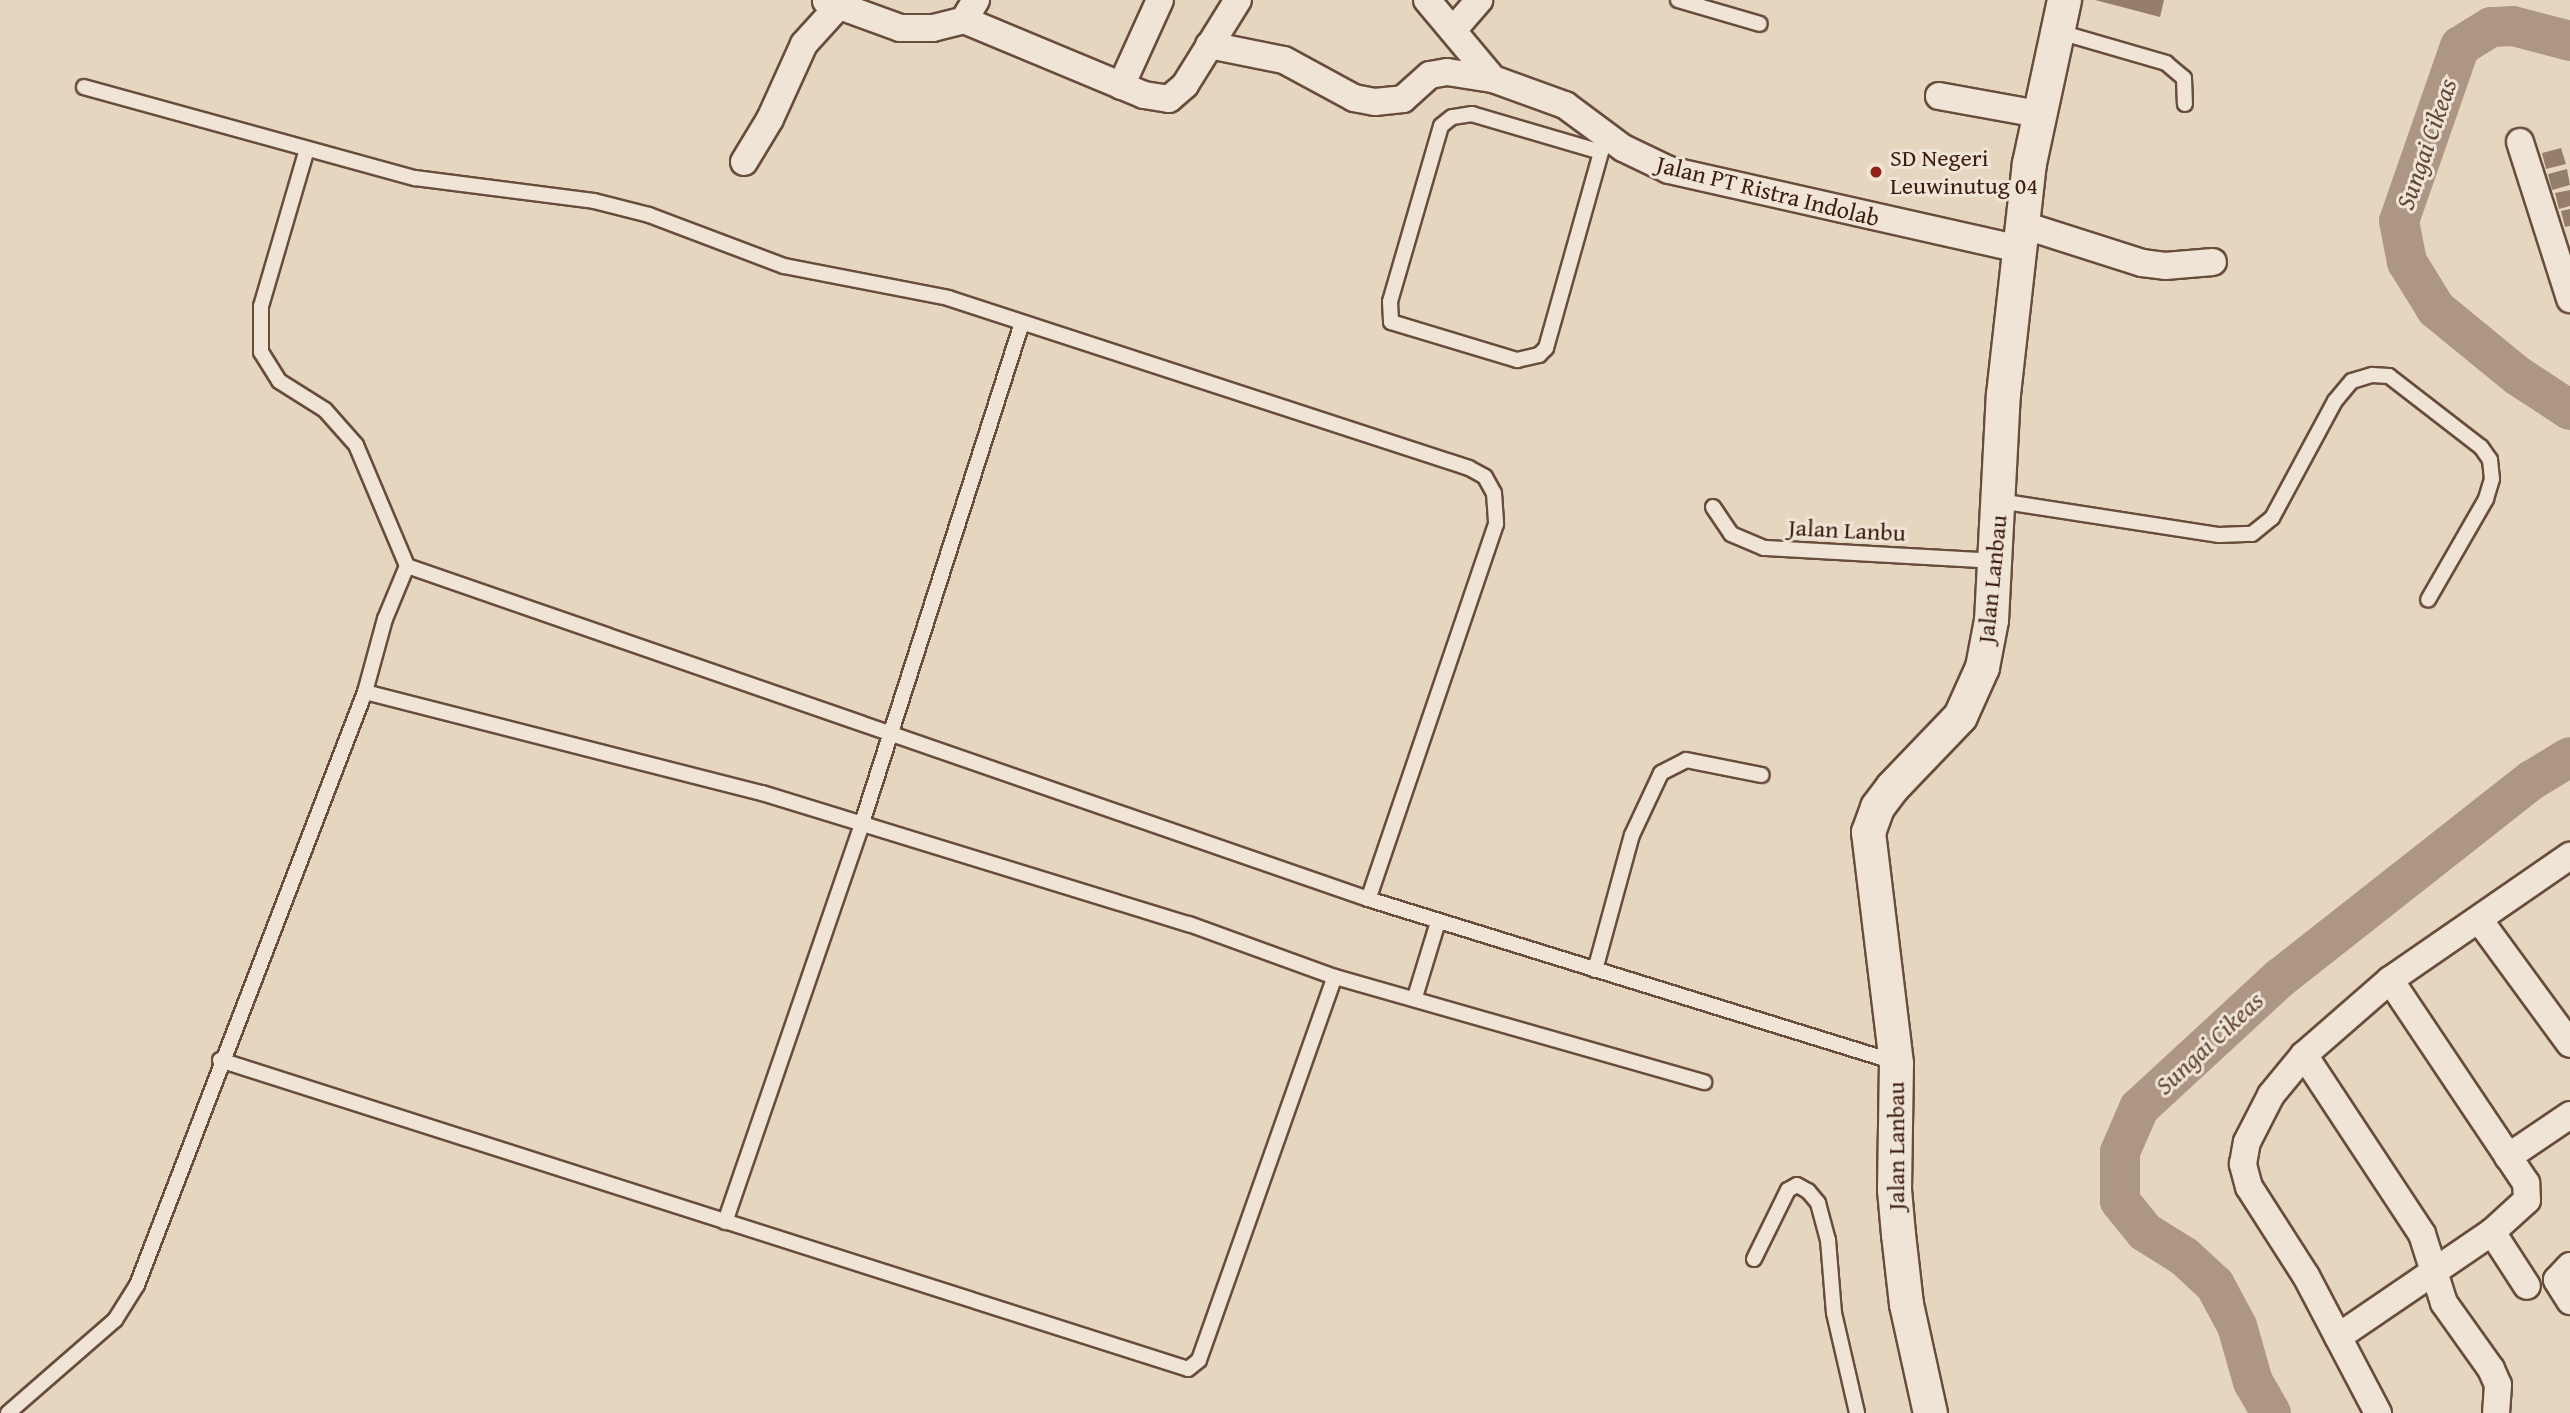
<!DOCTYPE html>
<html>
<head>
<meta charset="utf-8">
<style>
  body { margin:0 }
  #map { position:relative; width:2570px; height:1413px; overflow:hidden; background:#e7d6bf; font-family:"Gentium Book Plus",serif }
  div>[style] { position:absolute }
  .river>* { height:40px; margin:-20px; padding:0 20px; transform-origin:20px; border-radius:20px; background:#ad9784 }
  .building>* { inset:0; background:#957e6b }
  .roads { filter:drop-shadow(2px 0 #684c3c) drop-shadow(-2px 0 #684c3c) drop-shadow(0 2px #684c3c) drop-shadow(0 -2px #684c3c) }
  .service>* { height:14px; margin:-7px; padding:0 7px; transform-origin:7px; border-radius:7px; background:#efe4d5 }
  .minor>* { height:26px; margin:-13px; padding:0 13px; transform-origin:13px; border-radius:13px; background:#efe4d5 }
  .tertiary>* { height:33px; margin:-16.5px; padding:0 16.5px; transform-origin:16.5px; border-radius:16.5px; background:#efe4d5 }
  .dots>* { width:19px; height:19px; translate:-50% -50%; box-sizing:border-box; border:4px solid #efe4d5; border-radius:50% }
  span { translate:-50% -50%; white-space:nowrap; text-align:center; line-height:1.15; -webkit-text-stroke:6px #efe4d5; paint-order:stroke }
  .poi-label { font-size:24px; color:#3d1e11 }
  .left { translate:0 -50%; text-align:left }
  .street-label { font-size:24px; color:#3d1e11 }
  .water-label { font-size:26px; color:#644839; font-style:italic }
</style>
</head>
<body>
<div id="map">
  <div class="river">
    <i style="left:2570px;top:41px;width:59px;rotate:-165.3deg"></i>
    <i style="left:2513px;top:26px;width:22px;rotate:177deg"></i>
    <i style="left:2491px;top:27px;width:36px;rotate:148deg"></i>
    <i style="left:2460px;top:46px;width:185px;rotate:109.2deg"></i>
    <i style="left:2399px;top:221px;width:42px;rotate:79deg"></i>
    <i style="left:2407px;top:262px;width:55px;rotate:58.3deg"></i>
    <i style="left:2436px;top:309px;width:106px;rotate:39.3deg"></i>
    <i style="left:2518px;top:376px;width:62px;rotate:33.2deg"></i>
    <i style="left:2271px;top:1413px;width:36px;rotate:-120deg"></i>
    <i style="left:2253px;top:1382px;width:58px;rotate:-105.9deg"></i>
    <i style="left:2237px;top:1326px;width:47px;rotate:-118.2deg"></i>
    <i style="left:2215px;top:1285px;width:41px;rotate:-137deg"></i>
    <i style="left:2185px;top:1257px;width:47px;rotate:-148deg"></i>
    <i style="left:2145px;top:1232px;width:40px;rotate:-129deg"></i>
    <i style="left:2120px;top:1201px;width:49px;rotate:-90deg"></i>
    <i style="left:2120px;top:1152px;width:48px;rotate:-66.6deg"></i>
    <i style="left:2139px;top:1108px;width:192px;rotate:-42.7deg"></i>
    <i style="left:2280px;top:978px;width:320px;rotate:-38.2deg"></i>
    <i style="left:2532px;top:780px;width:44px;rotate:-31.2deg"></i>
  </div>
  <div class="building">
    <i style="clip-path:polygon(2095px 0,2164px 0,2160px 17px)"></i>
    <i style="clip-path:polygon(2561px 148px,2566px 164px,2546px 169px,2542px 153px)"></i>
    <i style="clip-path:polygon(2567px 169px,2570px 185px,2552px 190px,2548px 174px)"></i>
    <i style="clip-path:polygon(2570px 190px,2570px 206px,2559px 209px,2555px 193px)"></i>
    <i style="clip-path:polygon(2570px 209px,2570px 226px,2565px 227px,2561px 211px)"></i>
  </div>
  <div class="roads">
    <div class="service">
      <i style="left:1678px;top:0;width:85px;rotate:16.3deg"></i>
      <i style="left:2056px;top:31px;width:115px;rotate:16.2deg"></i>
      <i style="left:2166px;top:63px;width:23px;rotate:40deg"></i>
      <i style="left:2184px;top:78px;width:26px;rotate:88deg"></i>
      <i style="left:84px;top:87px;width:343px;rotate:15.4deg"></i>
      <i style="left:415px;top:178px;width:180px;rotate:7.3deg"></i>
      <i style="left:594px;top:201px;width:57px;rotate:14.3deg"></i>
      <i style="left:649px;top:215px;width:144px;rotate:20.7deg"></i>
      <i style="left:784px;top:266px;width:167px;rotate:11deg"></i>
      <i style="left:948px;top:298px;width:548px;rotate:18.07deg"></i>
      <i style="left:1469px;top:468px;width:18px;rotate:29deg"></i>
      <i style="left:1485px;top:477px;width:18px;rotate:61deg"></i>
      <i style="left:1494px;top:493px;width:31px;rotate:86deg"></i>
      <i style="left:1496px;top:524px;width:396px;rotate:108.8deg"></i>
      <i style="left:307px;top:149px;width:164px;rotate:106.3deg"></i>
      <i style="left:261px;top:306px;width:46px;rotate:90deg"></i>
      <i style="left:261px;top:352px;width:34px;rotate:58deg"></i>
      <i style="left:279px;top:381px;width:54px;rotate:32.2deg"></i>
      <i style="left:325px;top:410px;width:47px;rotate:48.5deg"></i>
      <i style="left:356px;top:445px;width:131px;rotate:67.1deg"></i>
      <i style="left:407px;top:566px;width:1017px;rotate:19.11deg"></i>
      <i style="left:1368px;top:899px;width:552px;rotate:17.19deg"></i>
      <i style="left:1601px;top:152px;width:134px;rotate:-163.6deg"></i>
      <i style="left:1472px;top:114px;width:20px;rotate:171deg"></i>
      <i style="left:1452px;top:117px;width:14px;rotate:141deg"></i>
      <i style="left:1441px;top:126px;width:183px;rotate:106.2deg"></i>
      <i style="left:1390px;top:302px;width:20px;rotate:87deg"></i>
      <i style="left:1391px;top:322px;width:132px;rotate:16.8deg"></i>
      <i style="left:1517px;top:360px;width:23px;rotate:-13deg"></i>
      <i style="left:1539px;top:355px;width:10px;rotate:-45deg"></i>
      <i style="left:1546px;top:348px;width:204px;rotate:-74.3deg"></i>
      <i style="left:1601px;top:152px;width:20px;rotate:-75deg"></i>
      <i style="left:1999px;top:501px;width:223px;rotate:8.8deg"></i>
      <i style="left:2219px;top:535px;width:33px;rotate:-2deg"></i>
      <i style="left:2252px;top:534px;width:26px;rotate:-39deg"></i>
      <i style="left:2272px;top:518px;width:133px;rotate:-61.7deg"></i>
      <i style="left:2335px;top:401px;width:26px;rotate:-50deg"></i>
      <i style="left:2352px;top:381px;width:21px;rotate:-17deg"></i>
      <i style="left:2372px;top:375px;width:17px;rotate:3deg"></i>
      <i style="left:2389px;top:376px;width:116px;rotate:37.7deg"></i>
      <i style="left:2481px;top:447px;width:16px;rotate:55deg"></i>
      <i style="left:2490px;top:460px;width:19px;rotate:84deg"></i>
      <i style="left:2492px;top:479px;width:21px;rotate:107deg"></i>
      <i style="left:2486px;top:499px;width:116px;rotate:119.9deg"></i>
      <i style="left:1713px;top:507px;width:32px;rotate:56deg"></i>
      <i style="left:1731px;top:534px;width:36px;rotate:23deg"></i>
      <i style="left:1764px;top:548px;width:231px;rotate:3.2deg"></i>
      <i style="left:365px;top:692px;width:410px;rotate:14.3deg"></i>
      <i style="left:762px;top:793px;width:447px;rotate:17.1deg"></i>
      <i style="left:1189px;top:924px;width:155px;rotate:20deg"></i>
      <i style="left:1335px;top:977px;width:384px;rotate:15.9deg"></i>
      <i style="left:1595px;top:970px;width:140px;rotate:-74.7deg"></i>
      <i style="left:1632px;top:835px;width:68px;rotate:-64.9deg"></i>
      <i style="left:1661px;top:773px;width:28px;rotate:-27deg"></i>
      <i style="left:1686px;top:760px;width:77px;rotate:11.2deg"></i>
      <i style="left:1415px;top:997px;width:78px;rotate:-73deg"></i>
      <i style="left:220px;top:1060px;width:1016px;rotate:17.7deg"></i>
      <i style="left:1188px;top:1369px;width:14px;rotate:-39deg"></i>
      <i style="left:1199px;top:1360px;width:406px;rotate:-70.5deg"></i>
      <i style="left:725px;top:1222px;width:422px;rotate:-71deg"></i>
      <i style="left:862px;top:823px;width:525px;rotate:-72.26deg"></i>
      <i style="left:1754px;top:1259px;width:77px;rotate:-63.8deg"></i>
      <i style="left:1788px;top:1190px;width:10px;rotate:-29deg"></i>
      <i style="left:1797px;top:1185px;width:13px;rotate:29deg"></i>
      <i style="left:1808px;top:1191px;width:16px;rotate:50deg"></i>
      <i style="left:1818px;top:1203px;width:38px;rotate:75deg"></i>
      <i style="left:1828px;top:1240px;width:73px;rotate:85.3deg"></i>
      <i style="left:1834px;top:1313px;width:103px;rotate:77deg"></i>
      <i style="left:8px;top:1413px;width:142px;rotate:-41deg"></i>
      <i style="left:115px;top:1320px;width:41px;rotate:-57.8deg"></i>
      <i style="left:137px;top:1285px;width:635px;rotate:-68.97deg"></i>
      <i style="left:365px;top:692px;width:76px;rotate:-74.7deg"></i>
      <i style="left:385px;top:619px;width:57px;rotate:-67.5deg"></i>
    </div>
    <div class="minor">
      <i style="left:976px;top:0;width:23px;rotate:121deg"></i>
      <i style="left:964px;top:20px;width:195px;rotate:22.6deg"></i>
      <i style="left:1144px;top:95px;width:25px;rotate:9deg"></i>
      <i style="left:1169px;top:99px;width:21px;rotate:-41deg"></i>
      <i style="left:1185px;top:85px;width:100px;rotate:-58.1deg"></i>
      <i style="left:1427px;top:0;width:103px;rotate:50.1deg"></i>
      <i style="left:826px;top:1px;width:79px;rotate:20deg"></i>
      <i style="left:900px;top:28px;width:33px"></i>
      <i style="left:933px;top:28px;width:32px;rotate:-14deg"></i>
      <i style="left:1455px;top:28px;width:37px;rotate:-49deg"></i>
      <i style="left:1209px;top:45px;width:76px;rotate:11.3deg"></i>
      <i style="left:1284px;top:60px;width:80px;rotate:28.5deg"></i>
      <i style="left:1354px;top:98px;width:21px;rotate:11deg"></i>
      <i style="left:1375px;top:102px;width:28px;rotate:-6deg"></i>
      <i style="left:1403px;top:99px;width:36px;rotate:-42deg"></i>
      <i style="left:1430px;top:75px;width:17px;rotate:-10deg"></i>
      <i style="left:1447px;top:72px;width:47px;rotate:8.7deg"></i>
      <i style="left:1493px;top:79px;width:77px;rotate:19.9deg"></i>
      <i style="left:1565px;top:105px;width:72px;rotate:36.6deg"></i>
      <i style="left:1623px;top:148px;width:51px;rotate:25.6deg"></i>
      <i style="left:1669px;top:170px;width:360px;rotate:12.7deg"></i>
      <i style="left:1121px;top:86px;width:94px;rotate:-65.6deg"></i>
      <i style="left:1939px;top:96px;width:101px;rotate:10.3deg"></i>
      <i style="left:2520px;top:142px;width:165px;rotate:72.3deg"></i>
      <i style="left:744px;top:162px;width:50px;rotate:-58.8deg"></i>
      <i style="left:770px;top:119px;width:82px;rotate:-65.6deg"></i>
      <i style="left:804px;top:44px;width:59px;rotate:-47.7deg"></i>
      <i style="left:2023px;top:225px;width:125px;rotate:17.7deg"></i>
      <i style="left:2142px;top:263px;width:23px;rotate:7deg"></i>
      <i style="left:2165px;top:266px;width:48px;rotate:-4.8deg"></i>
      <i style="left:2480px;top:921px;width:152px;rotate:53.8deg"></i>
      <i style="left:2304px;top:1055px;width:214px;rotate:56.6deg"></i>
      <i style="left:2422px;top:1234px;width:72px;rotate:72.3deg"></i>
      <i style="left:2444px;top:1303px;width:81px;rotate:54.5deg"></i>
      <i style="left:2491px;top:1369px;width:17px;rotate:66deg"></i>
      <i style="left:2498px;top:1385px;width:28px;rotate:94deg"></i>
      <i style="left:2508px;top:1157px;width:75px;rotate:-34.1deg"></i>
      <i style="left:2492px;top:1232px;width:64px;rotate:57.1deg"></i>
      <i style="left:2570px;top:1266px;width:19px;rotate:133deg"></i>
      <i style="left:2557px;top:1280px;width:25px;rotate:58deg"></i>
      <i style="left:2338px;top:1337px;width:186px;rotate:-34.3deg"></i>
      <i style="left:2492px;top:1232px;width:47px;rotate:-42.4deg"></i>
      <i style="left:2527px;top:1200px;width:17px;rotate:-93deg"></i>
      <i style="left:2526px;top:1183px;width:244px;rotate:-123.8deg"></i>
      <i style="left:2378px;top:1413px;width:155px;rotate:-117.7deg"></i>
      <i style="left:2306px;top:1276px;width:106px;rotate:-122.6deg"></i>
      <i style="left:2249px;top:1187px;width:24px;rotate:-105deg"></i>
      <i style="left:2243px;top:1164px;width:22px;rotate:-80deg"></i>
      <i style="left:2247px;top:1142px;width:53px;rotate:-62.9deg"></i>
      <i style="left:2271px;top:1095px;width:52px;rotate:-50.5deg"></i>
      <i style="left:2304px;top:1055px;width:114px;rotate:-41.1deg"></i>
      <i style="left:2390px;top:980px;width:219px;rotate:-34.6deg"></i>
    </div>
    <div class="tertiary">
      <i style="left:1930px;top:1413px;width:112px;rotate:-102.4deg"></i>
      <i style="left:1906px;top:1304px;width:70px;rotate:-96.5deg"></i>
      <i style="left:1898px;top:1234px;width:45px;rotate:-95.1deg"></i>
      <i style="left:1894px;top:1189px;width:126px;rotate:-89.1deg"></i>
      <i style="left:1896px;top:1063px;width:233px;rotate:-96.9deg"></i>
      <i style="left:1868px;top:832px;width:27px;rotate:-70deg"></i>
      <i style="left:1877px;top:807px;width:25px;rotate:-53deg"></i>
      <i style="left:1892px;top:787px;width:98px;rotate:-46.2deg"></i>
      <i style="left:1960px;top:716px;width:54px;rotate:-65.8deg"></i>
      <i style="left:1982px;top:667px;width:48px;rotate:-79.2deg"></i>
      <i style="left:1991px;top:620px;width:226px;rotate:-87deg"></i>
      <i style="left:2003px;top:394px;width:232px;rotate:-83.6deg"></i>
      <i style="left:2029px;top:163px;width:167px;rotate:-77.9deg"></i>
    </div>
  </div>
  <div class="dots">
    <i style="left:1876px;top:172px;background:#8f2418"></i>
  </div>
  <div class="poi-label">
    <span class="left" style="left:1890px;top:172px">SD Negeri<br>Leuwinutug 04</span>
  </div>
  <div class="street-label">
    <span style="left:1768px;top:191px;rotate:14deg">Jalan PT Ristra Indolab</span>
    <span style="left:1847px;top:530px;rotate:3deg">Jalan Lanbu</span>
    <span style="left:1992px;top:579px;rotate:-84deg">Jalan Lanbau</span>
    <span style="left:1896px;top:1146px;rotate:-90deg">Jalan Lanbau</span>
  </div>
  <div class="water-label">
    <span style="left:2426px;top:144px;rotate:-71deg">Sungai Cikeas</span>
    <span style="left:2209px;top:1043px;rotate:-43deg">Sungai Cikeas</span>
  </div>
</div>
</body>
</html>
